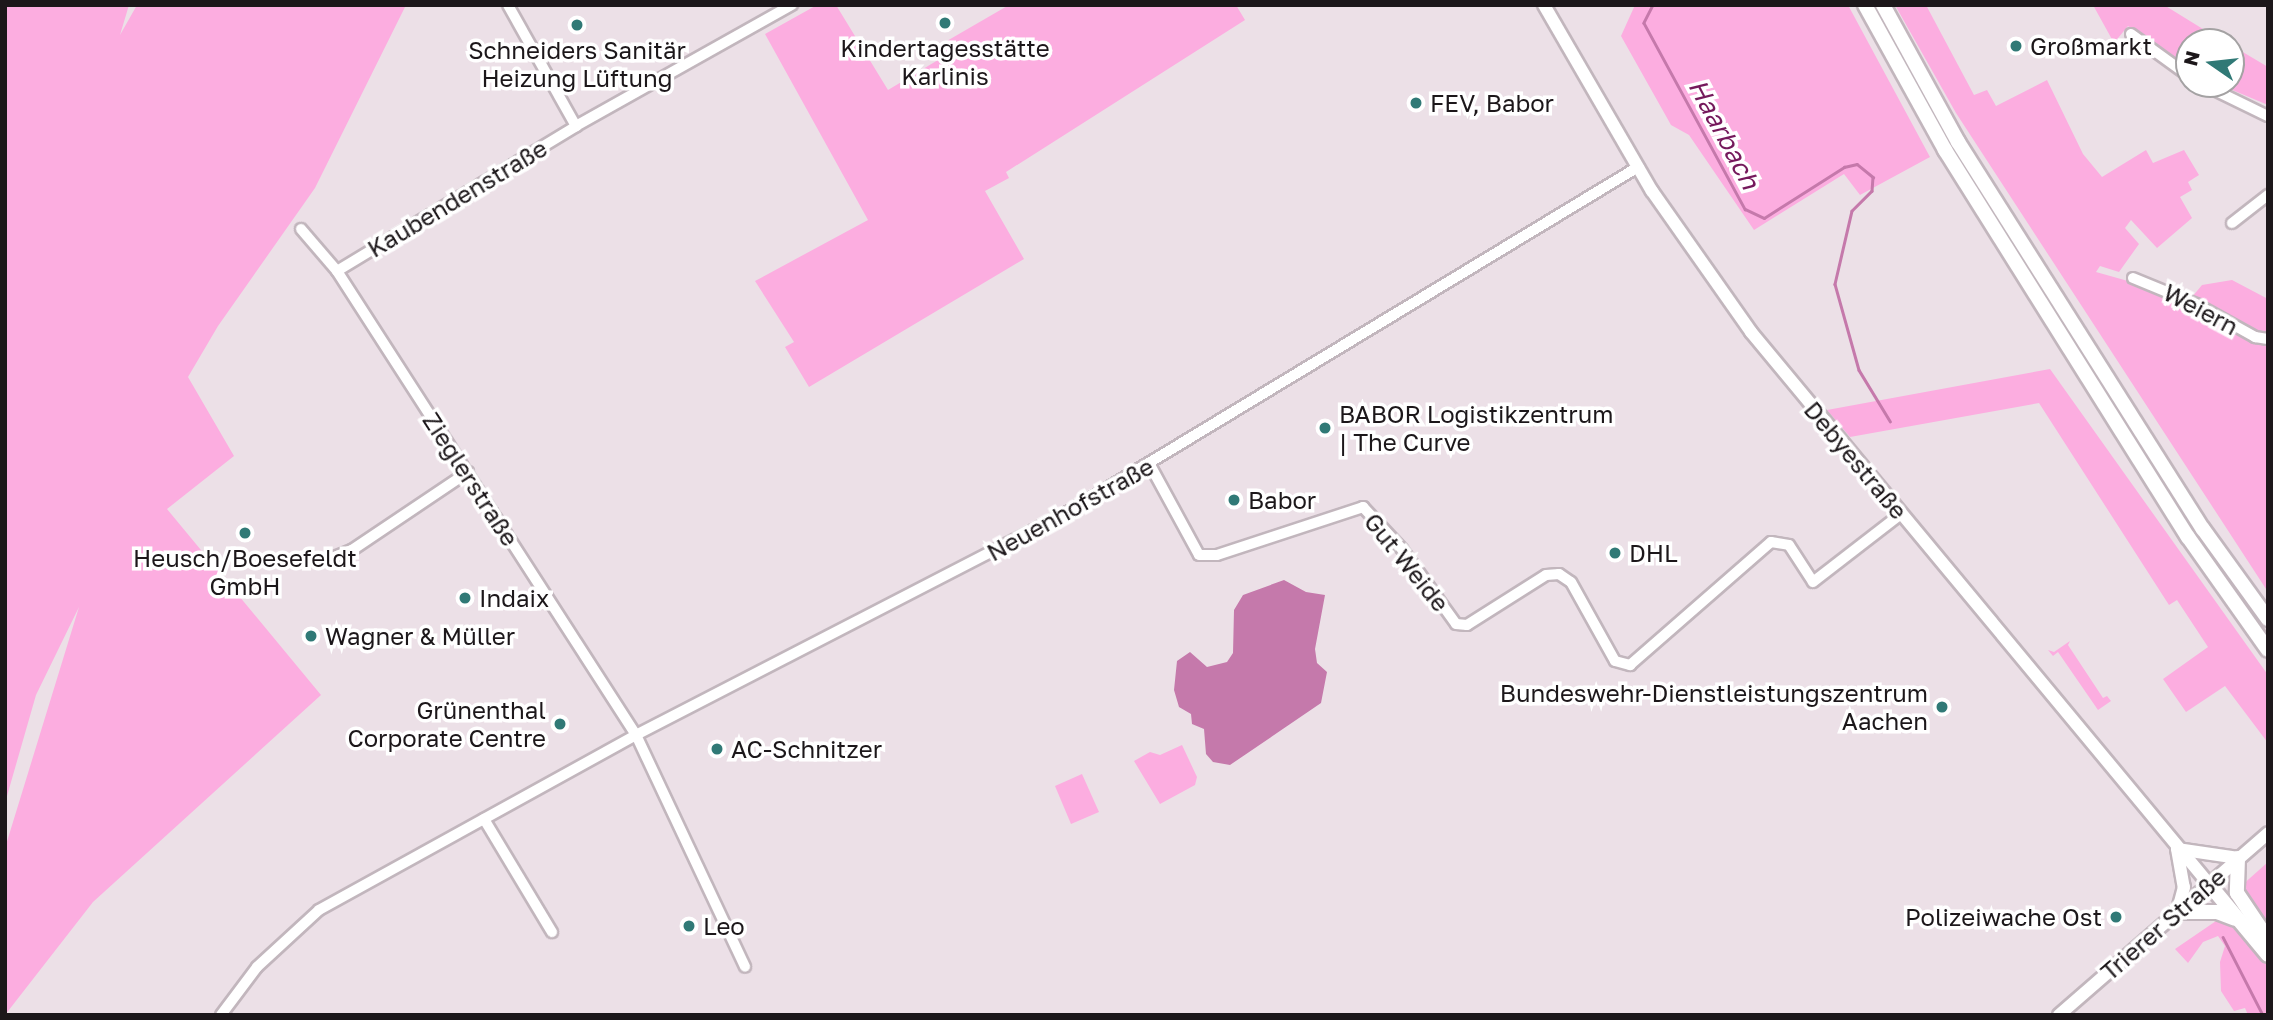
<!DOCTYPE html>
<html>
<head>
<meta charset="utf-8">
<style>
  body { margin:0 }
  #map { position:relative; width:2273px; height:1020px; overflow:hidden; background:#ece0e7; font-family:"Golos Text",sans-serif }
  div>[style] { position:absolute }
  .green>* { inset:0; background:#fcade0 }
  .water>* { inset:0; background:#c579ab }
  .stream>* { height:2.5px; margin:-1.25px; padding:0 1.25px; transform-origin:1.25px; border-radius:1.25px; background:#c579ab }
  .roads { filter:drop-shadow(2px 0 #c2b6bd) drop-shadow(-2px 0 #c2b6bd) drop-shadow(0 2px #c2b6bd) drop-shadow(0 -2px #c2b6bd) }
  .minor>* { height:10px; margin:-5px; padding:0 5px; transform-origin:5px; border-radius:5px; background:#fff }
  .major>* { height:12px; margin:-6px; padding:0 6px; transform-origin:6px; border-radius:6px; background:#fff }
  .highway>* { height:14px; margin:-7px; padding:0 7px; transform-origin:7px; border-radius:7px; background:#fff }
  .dots>* { width:19px; height:19px; translate:-50% -50%; box-sizing:border-box; border:4px solid #fff; border-radius:50% }
  span { translate:-50% -50%; white-space:nowrap; text-align:center; line-height:1.15; -webkit-text-stroke:7px #fff; paint-order:stroke }
  .poi-label { font-size:24px; color:#1c171a }
  .left { translate:0 -50%; text-align:left }
  .right { translate:-100% -50%; text-align:right }
  .street-label { font-size:24px; color:#1c171a }
  .water-label { font-size:26px; color:#75195c; font-style:italic }
  .frame { position:absolute; inset:0; border:7px solid #1c171a; pointer-events:none }
  .north { position:absolute; left:2175px; top:28px; width:70px; height:70px; box-sizing:border-box; background:#fff; border:2px solid #a4a2a3; border-radius:50%; rotate:284deg; font-size:19px; font-weight:700; line-height:28px; text-align:center; color:#1c171a }
  .north::after { content:''; display:block; margin:auto; width:24px; height:32px; background:#307976; clip-path:polygon(50% 0,100% 100%,50% 72%,0 100%) }
</style>
</head>
<body>
<div id="map">
  <div class="green">
    <i style="clip-path:polygon(129px 5px,120px 35px,137px 5px,406px 5px,315px 188px,218px 326px,188px 377px,234px 456px,167px 509px,321px 695px,93px 902px,5px 1015px,5px 848px,79px 607px,36px 695px,5px 803px,5px 7px)"></i>
    <i style="clip-path:polygon(817px 5px,836px 5px,888px 90px,938px 60px,933px 49px,1009px 5px,1236px 5px,1245px 20px,1006px 172px,1009px 178px,985px 191px,1024px 259px,809px 387px,785px 347px,794px 342px,755px 281px,868px 220px,765px 34px)"></i>
    <i style="clip-path:polygon(1635px 5px,1848px 5px,1930px 157px,1860px 195px,1844px 174px,1754px 230px,1689px 135px,1671px 125px,1621px 36px)"></i>
    <i style="clip-path:polygon(1895px 5px,1926px 5px,1974px 95px,1987px 90px,1996px 106px,2047px 80px,2083px 154px,2102px 177px,2146px 150px,2153px 163px,2184px 150px,2199px 175px,2188px 182px,2192px 190px,2180px 197px,2192px 218px,2157px 248px,2131px 220px,2125px 228px,2139px 244px,2119px 272px,2100px 266px,2096px 272px,2160px 290px,2187px 303px,2202px 285px,2232px 280px,2268px 299px,2268px 592px,1956px 113px)"></i>
    <i style="clip-path:polygon(2093px 5px,2164px 5px,2224px 42px,2189px 42px,2189px 68px,2128px 26px,2114px 43px)"></i>
    <i style="clip-path:polygon(2231px 45px,2268px 67px,2268px 105px,2218px 84px,2231px 84px)"></i>
    <i style="clip-path:polygon(2050px 369px,2268px 675px,2268px 743px,2225px 686px,2186px 712px,2163px 679px,2208px 647px,2177px 600px,2169px 605px,2039px 403px,1850px 437px,1827px 410px)"></i>
    <i style="clip-path:polygon(2070px 641px,2068px 645px,2103px 698px,2107px 696px,2111px 701px,2098px 710px,2058px 652px,2053px 656px,2048px 650px,2054px 652px)"></i>
    <i style="clip-path:polygon(1182px 745px,1197px 777px,1195px 785px,1160px 804px,1134px 761px,1150px 752px,1160px 755px)"></i>
    <i style="clip-path:polygon(1082px 774px,1099px 812px,1071px 824px,1055px 786px)"></i>
    <i style="clip-path:polygon(2268px 862px,2268px 925px,2240px 887px)"></i>
    <i style="clip-path:polygon(2216px 921px,2232px 927px,2268px 965px,2268px 1015px,2248px 1015px,2245px 1008px,2234px 1011px,2221px 991px,2220px 962px,2225px 946px,2218px 936px,2203px 942px,2188px 963px,2175px 949px)"></i>
  </div>
  <div class="water">
    <i style="clip-path:polygon(1284px 580px,1306px 592px,1325px 595px,1315px 649px,1317px 663px,1327px 672px,1321px 703px,1230px 765px,1213px 762px,1206px 754px,1204px 729px,1192px 724px,1191px 714px,1179px 707px,1174px 690px,1177px 661px,1190px 652px,1207px 667px,1227px 662px,1233px 653px,1234px 610px,1243px 595px)"></i>
  </div>
  <div class="stream">
    <i style="left:1653px;top:5px;width:20px;rotate:117deg"></i>
    <i style="left:1644px;top:23px;width:212px;rotate:61.5deg"></i>
    <i style="left:1745px;top:209px;width:21px;rotate:25deg"></i>
    <i style="left:1764px;top:218px;width:95px;rotate:-32.5deg"></i>
    <i style="left:1844px;top:167px;width:13px;rotate:-13deg"></i>
    <i style="left:1857px;top:164px;width:21px;rotate:39deg"></i>
    <i style="left:1873px;top:177px;width:14px;rotate:94deg"></i>
    <i style="left:1872px;top:191px;width:28px;rotate:135deg"></i>
    <i style="left:1852px;top:211px;width:75px;rotate:103.1deg"></i>
    <i style="left:1835px;top:284px;width:89px;rotate:74.4deg"></i>
    <i style="left:1859px;top:370px;width:60px;rotate:58.7deg"></i>
    <i style="left:2223px;top:937px;width:88px;rotate:62.9deg"></i>
  </div>
  <div class="roads">
    <div class="minor">
      <i style="left:508px;top:5px;width:139px;rotate:60.7deg"></i>
      <i style="left:2131px;top:34px;width:72px;rotate:35.9deg"></i>
      <i style="left:2202px;top:84px;width:73px;rotate:25.9deg"></i>
      <i style="left:2232px;top:223px;width:46px;rotate:-37.9deg"></i>
      <i style="left:301px;top:229px;width:55px;rotate:49.4deg"></i>
      <i style="left:337px;top:271px;width:552px;rotate:57.2deg"></i>
      <i style="left:636px;top:735px;width:256px;rotate:64.8deg"></i>
      <i style="left:337px;top:271px;width:280px;rotate:-31.2deg"></i>
      <i style="left:576px;top:126px;width:248px;rotate:-29.3deg"></i>
      <i style="left:2133px;top:278px;width:68px;rotate:22.4deg"></i>
      <i style="left:2196px;top:304px;width:68px;rotate:29.2deg"></i>
      <i style="left:2255px;top:337px;width:13px;rotate:9deg"></i>
      <i style="left:1150px;top:465px;width:102px;rotate:61.4deg"></i>
      <i style="left:1199px;top:555px;width:18px"></i>
      <i style="left:1217px;top:555px;width:154px;rotate:-18.2deg"></i>
      <i style="left:1363px;top:507px;width:57px;rotate:47.1deg"></i>
      <i style="left:1402px;top:549px;width:92px;rotate:54.2deg"></i>
      <i style="left:1456px;top:624px;width:11px;rotate:5deg"></i>
      <i style="left:1467px;top:625px;width:93px;rotate:-32.3deg"></i>
      <i style="left:1546px;top:575px;width:13px;rotate:-4deg"></i>
      <i style="left:1559px;top:574px;width:14px;rotate:34deg"></i>
      <i style="left:1571px;top:582px;width:90px;rotate:60.9deg"></i>
      <i style="left:1615px;top:661px;width:16px;rotate:15deg"></i>
      <i style="left:1630px;top:665px;width:187px;rotate:-41.1deg"></i>
      <i style="left:1771px;top:542px;width:18px;rotate:9deg"></i>
      <i style="left:1789px;top:545px;width:44px;rotate:57deg"></i>
      <i style="left:1813px;top:582px;width:111px;rotate:-37.7deg"></i>
      <i style="left:332px;top:558px;width:22px;rotate:-22deg"></i>
      <i style="left:352px;top:550px;width:140px;rotate:-33.9deg"></i>
      <i style="left:484px;top:819px;width:132px;rotate:59deg"></i>
      <i style="left:221px;top:1015px;width:60px;rotate:-53.1deg"></i>
      <i style="left:257px;top:967px;width:84px;rotate:-42.6deg"></i>
      <i style="left:319px;top:910px;width:362px;rotate:-28.9deg"></i>
      <i style="left:636px;top:735px;width:484px;rotate:-27.3deg"></i>
      <i style="left:1066px;top:513px;width:669px;rotate:-31.17deg"></i>
    </div>
    <div class="major">
      <i style="left:1544px;top:5px;width:215px;rotate:59.9deg"></i>
      <i style="left:1652px;top:191px;width:172px;rotate:54.9deg"></i>
      <i style="left:1751px;top:332px;width:717px;rotate:50.32deg"></i>
      <i style="left:2177px;top:849px;width:39px;rotate:80deg"></i>
      <i style="left:2184px;top:887px;width:24px;rotate:105deg"></i>
      <i style="left:2177px;top:849px;width:62px;rotate:8.4deg"></i>
      <i style="left:2059px;top:1015px;width:277px;rotate:-41deg"></i>
    </div>
    <div class="highway">
      <i style="left:1865px;top:5px;width:166px;rotate:61.1deg"></i>
      <i style="left:1945px;top:150px;width:457px;rotate:57.9deg"></i>
      <i style="left:2188px;top:537px;width:138px;rotate:54.7deg"></i>
      <i style="left:1883px;top:5px;width:156px;rotate:61.3deg"></i>
      <i style="left:1958px;top:142px;width:458px;rotate:57.7deg"></i>
      <i style="left:2203px;top:529px;width:111px;rotate:54.2deg"></i>
      <i style="left:2238px;top:858px;width:35px;rotate:92deg"></i>
      <i style="left:2237px;top:893px;width:55px;rotate:56deg"></i>
      <i style="left:2209px;top:884px;width:92px;rotate:50.3deg"></i>
      <i style="left:2177px;top:912px;width:40px"></i>
      <i style="left:2217px;top:912px;width:19px;rotate:21deg"></i>
    </div>
  </div>
  <div class="dots">
    <i style="left:945px;top:23px;background:#307976"></i>
    <i style="left:577px;top:25px;background:#307976"></i>
    <i style="left:2016px;top:46px;background:#307976"></i>
    <i style="left:1416px;top:103px;background:#307976"></i>
    <i style="left:1325px;top:428px;background:#307976"></i>
    <i style="left:1234px;top:500px;background:#307976"></i>
    <i style="left:245px;top:533px;background:#307976"></i>
    <i style="left:1615px;top:553px;background:#307976"></i>
    <i style="left:465px;top:598px;background:#307976"></i>
    <i style="left:311px;top:636px;background:#307976"></i>
    <i style="left:1942px;top:707px;background:#307976"></i>
    <i style="left:560px;top:724px;background:#307976"></i>
    <i style="left:717px;top:749px;background:#307976"></i>
    <i style="left:2116px;top:917px;background:#307976"></i>
    <i style="left:689px;top:926px;background:#307976"></i>
  </div>
  <div class="poi-label">
    <span class="left" style="left:2030px;top:46px">Großmarkt</span>
    <span style="left:945px;top:62px">Kindertagesstätte<br>Karlinis</span>
    <span style="left:577px;top:64px">Schneiders Sanitär<br>Heizung Lüftung</span>
    <span class="left" style="left:1430px;top:103px">FEV, Babor</span>
    <span class="left" style="left:1339px;top:428px">BABOR Logistikzentrum<br>| The Curve</span>
    <span class="left" style="left:1248px;top:500px">Babor</span>
    <span class="left" style="left:1629px;top:553px">DHL</span>
    <span style="left:245px;top:572px">Heusch/Boesefeldt<br>GmbH</span>
    <span class="left" style="left:479px;top:598px">Indaix</span>
    <span class="left" style="left:325px;top:636px">Wagner &amp; Müller</span>
    <span class="right" style="left:1928px;top:707px">Bundeswehr-Dienstleistungszentrum<br>Aachen</span>
    <span class="right" style="left:546px;top:724px">Grünenthal<br>Corporate Centre</span>
    <span class="left" style="left:731px;top:749px">AC-Schnitzer</span>
    <span class="right" style="left:2102px;top:917px">Polizeiwache Ost</span>
    <span class="left" style="left:703px;top:926px">Leo</span>
  </div>
  <div class="street-label">
    <span style="left:457px;top:198px;rotate:-31deg">Kaubendenstraße</span>
    <span style="left:2201px;top:309px;rotate:28deg">Weiern</span>
    <span style="left:1856px;top:460px;rotate:50deg">Debyestraße</span>
    <span style="left:471px;top:479px;rotate:57deg">Zieglerstraße</span>
    <span style="left:1070px;top:509px;rotate:-29deg">Neuenhofstraße</span>
    <span style="left:1407px;top:562px;rotate:51deg">Gut Weide</span>
    <span style="left:2163px;top:924px;rotate:-41deg">Trierer Straße</span>
  </div>
  <div class="water-label">
    <span style="left:1724px;top:134px;rotate:62deg">Haarbach</span>
  </div>
  <div class="frame"></div>
  <div class="north">N</div>
</div>
</body>
</html>
